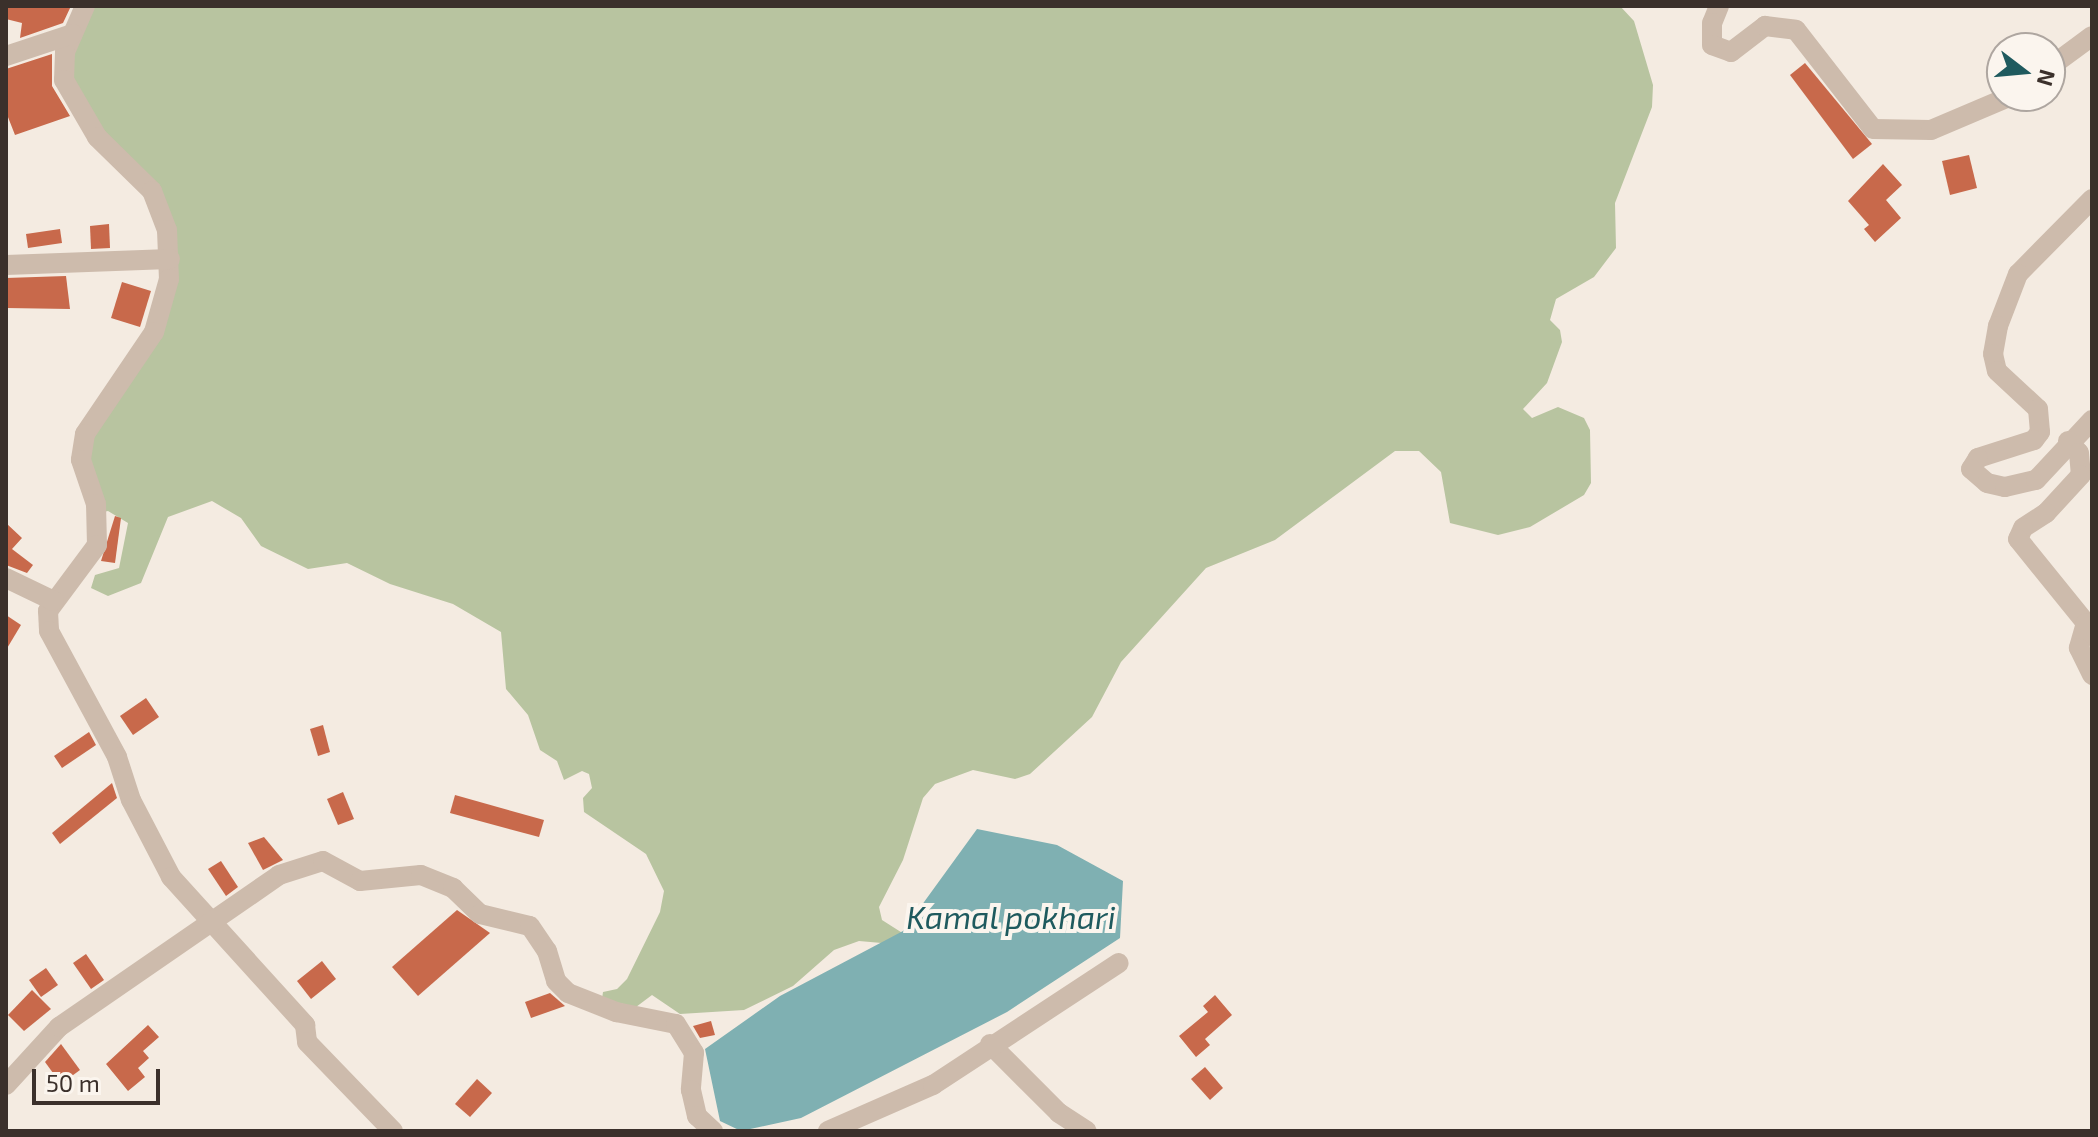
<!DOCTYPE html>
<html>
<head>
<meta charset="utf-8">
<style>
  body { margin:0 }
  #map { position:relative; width:2098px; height:1137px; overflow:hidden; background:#f4ebe1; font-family:"Exo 2",sans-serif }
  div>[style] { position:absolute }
  .green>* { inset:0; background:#b8c4a0 }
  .water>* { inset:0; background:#7fb0b2 }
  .building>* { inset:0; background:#c8694b }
  .minor>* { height:20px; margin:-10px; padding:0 10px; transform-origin:10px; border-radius:10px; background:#cdbbac }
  span { translate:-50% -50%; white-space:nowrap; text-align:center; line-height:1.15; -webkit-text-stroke:8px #fbf5ee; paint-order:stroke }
  .water-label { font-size:32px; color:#1f5a5e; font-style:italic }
  .frame { position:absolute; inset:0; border:8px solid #3b302b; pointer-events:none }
  .north { position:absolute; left:1986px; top:32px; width:80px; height:80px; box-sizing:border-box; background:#fbf5ee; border:2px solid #aea6a0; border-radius:50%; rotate:106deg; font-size:22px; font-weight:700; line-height:32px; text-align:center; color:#3b302b }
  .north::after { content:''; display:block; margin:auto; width:28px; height:36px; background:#1f5a5e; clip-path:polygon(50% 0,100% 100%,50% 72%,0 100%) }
  .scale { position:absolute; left:32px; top:1069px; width:128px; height:36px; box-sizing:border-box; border:4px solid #3b302b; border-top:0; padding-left:10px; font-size:24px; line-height:28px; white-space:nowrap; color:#3b302b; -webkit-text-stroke:6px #fbf5ee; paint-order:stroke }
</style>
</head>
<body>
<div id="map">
  <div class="green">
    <i style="clip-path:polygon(88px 6px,1620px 6px,1634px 21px,1653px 85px,1652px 107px,1615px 203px,1616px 248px,1594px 277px,1556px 299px,1550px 320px,1560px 330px,1562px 342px,1547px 383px,1523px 409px,1532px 418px,1558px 407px,1584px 418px,1590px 430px,1591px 483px,1584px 495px,1530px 527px,1498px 535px,1450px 523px,1441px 472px,1419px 451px,1395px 451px,1275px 540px,1206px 568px,1121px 662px,1092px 717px,1030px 774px,1015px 779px,973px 770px,935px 784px,923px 798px,903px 860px,879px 907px,882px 920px,904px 934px,893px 944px,859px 941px,834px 950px,793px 986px,744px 1010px,680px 1014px,652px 995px,636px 1007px,602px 999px,603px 992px,617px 989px,627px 979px,660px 912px,664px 891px,646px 854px,584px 812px,583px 798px,592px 788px,589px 774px,582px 771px,564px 780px,557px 761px,540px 750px,528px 715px,506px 689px,501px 632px,453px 604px,390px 584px,347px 563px,308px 569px,261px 546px,241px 518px,212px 501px,168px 517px,141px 583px,108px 596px,91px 588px,95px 575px,119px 568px,128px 523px,108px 511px,98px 513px,86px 443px,162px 319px,166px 213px,102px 135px,68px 76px)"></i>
  </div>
  <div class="water">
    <i style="clip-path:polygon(977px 829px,1057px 845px,1123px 881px,1120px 938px,1007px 1012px,801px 1118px,741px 1131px,720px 1121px,705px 1049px,780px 996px,903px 931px)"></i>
  </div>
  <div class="building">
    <i style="clip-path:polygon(6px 6px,71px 6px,63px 23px,20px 38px,22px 23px,6px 19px)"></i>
    <i style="clip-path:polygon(52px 54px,52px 86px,70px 116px,15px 135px,6px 112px,6px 69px)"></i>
    <i style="clip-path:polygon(1805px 63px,1872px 144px,1853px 159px,1790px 75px)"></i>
    <i style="clip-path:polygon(1969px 155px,1977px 188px,1950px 195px,1942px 161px)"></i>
    <i style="clip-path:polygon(1883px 164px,1902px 185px,1886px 200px,1901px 218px,1875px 242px,1864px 229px,1869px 225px,1848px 201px)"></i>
    <i style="clip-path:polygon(109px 224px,110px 248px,91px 249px,90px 226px)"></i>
    <i style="clip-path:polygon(60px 229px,62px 243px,28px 248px,26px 234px)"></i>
    <i style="clip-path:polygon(66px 276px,70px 309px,6px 308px,6px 278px)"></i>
    <i style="clip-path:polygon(122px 282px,151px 291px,140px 327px,111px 318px)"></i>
    <i style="clip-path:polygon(115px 516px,121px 518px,115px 563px,101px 561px)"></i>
    <i style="clip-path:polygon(6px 523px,22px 538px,12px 549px,33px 565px,27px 573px,6px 565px)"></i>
    <i style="clip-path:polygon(6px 615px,21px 625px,6px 650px)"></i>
    <i style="clip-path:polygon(146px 698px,159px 717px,133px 735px,120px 716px)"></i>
    <i style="clip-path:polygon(323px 725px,330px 752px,318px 756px,310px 729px)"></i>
    <i style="clip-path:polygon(89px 732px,96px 745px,62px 768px,54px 756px)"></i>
    <i style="clip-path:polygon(112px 783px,117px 798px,60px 844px,52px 833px)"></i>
    <i style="clip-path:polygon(343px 792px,354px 819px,338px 825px,327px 799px)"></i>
    <i style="clip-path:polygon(455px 795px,544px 820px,539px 837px,450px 813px)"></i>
    <i style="clip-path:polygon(264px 837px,283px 860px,263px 870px,248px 843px)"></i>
    <i style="clip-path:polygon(221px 861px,238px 887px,226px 896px,208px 869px)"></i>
    <i style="clip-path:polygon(457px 910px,490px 933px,418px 996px,392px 967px)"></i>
    <i style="clip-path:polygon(86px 954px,104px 980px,91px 989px,73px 963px)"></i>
    <i style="clip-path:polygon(322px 961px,336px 979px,311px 999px,297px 981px)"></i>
    <i style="clip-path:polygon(46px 968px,58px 985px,41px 997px,29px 980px)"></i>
    <i style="clip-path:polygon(32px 990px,51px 1009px,24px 1031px,8px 1015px)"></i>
    <i style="clip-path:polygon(550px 993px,565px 1006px,531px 1018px,525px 1002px)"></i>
    <i style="clip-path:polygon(1215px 995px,1232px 1015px,1205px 1039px,1210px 1045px,1196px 1057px,1179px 1036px,1208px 1012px,1203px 1006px)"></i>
    <i style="clip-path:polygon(711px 1021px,715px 1035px,700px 1038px,693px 1026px)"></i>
    <i style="clip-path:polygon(148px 1025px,159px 1037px,143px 1051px,149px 1058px,138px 1068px,145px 1077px,128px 1091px,106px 1064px)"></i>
    <i style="clip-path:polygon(61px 1044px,80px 1070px,61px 1084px,45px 1062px)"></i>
    <i style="clip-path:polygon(1205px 1067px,1223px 1088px,1210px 1100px,1191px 1079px)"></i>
    <i style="clip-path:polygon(477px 1079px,492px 1093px,470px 1117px,455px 1104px)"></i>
  </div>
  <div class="minor">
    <i style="left:85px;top:6px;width:50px;rotate:113.5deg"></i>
    <i style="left:65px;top:52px;width:28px;rotate:92deg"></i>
    <i style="left:64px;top:80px;width:66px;rotate:59.9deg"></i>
    <i style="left:97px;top:137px;width:77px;rotate:44.5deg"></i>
    <i style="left:152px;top:191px;width:42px;rotate:69deg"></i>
    <i style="left:167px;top:230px;width:49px;rotate:87.7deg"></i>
    <i style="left:169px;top:279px;width:55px;rotate:105.8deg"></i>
    <i style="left:154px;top:332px;width:123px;rotate:124.1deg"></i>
    <i style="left:85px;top:434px;width:26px;rotate:99deg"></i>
    <i style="left:81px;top:460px;width:46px;rotate:71.2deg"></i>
    <i style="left:96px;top:504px;width:41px;rotate:88.6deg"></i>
    <i style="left:97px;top:545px;width:82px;rotate:126.6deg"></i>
    <i style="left:48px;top:611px;width:20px;rotate:87deg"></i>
    <i style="left:49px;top:631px;width:143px;rotate:61.6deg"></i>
    <i style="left:117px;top:757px;width:45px;rotate:72deg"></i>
    <i style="left:131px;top:800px;width:87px;rotate:62.5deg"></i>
    <i style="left:171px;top:877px;width:200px;rotate:47.8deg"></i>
    <i style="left:305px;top:1025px;width:17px;rotate:83deg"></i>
    <i style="left:307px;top:1042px;width:124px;rotate:46deg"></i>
    <i style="left:1719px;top:6px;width:18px;rotate:112deg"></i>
    <i style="left:1712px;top:23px;width:22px;rotate:90deg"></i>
    <i style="left:1712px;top:45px;width:20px;rotate:20deg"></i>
    <i style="left:1731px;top:52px;width:43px;rotate:-37.4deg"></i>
    <i style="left:1765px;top:26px;width:31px;rotate:7deg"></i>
    <i style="left:1796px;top:30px;width:125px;rotate:52.1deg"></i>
    <i style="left:1873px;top:129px;width:58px;rotate:1deg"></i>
    <i style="left:1931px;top:130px;width:87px;rotate:-23deg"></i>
    <i style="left:6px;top:56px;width:70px;rotate:-18.4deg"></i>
    <i style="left:2050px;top:67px;width:52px;rotate:-36.4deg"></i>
    <i style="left:2092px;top:199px;width:105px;rotate:134.6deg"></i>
    <i style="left:2018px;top:274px;width:56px;rotate:111deg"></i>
    <i style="left:1998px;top:326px;width:28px;rotate:100deg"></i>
    <i style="left:1993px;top:354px;width:17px;rotate:77deg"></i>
    <i style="left:1997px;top:371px;width:56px;rotate:42.8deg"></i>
    <i style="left:2038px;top:409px;width:23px;rotate:85deg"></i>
    <i style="left:2040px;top:432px;width:10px;rotate:127deg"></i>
    <i style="left:2034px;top:440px;width:59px;rotate:162.2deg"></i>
    <i style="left:1978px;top:458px;width:13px;rotate:122deg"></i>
    <i style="left:1971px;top:469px;width:21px;rotate:41deg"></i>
    <i style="left:1987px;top:483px;width:18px;rotate:13deg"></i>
    <i style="left:2005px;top:487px;width:32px;rotate:-13deg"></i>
    <i style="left:2036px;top:480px;width:82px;rotate:-47deg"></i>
    <i style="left:6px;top:265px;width:164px;rotate:-2.1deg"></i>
    <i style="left:2068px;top:441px;width:16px;rotate:47deg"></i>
    <i style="left:2079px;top:453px;width:22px;rotate:85deg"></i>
    <i style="left:2081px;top:475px;width:52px;rotate:132.6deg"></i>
    <i style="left:2046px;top:513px;width:27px;rotate:147deg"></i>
    <i style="left:2023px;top:528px;width:12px;rotate:114deg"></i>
    <i style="left:2018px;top:539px;width:108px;rotate:51deg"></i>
    <i style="left:2086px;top:623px;width:26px;rotate:106deg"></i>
    <i style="left:2079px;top:648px;width:30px;rotate:64deg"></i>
    <i style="left:6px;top:578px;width:53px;rotate:25.6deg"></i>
    <i style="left:990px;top:1044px;width:98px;rotate:45deg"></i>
    <i style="left:1059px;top:1113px;width:33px;rotate:33deg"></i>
    <i style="left:6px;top:1085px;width:79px;rotate:-47.6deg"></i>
    <i style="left:59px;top:1027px;width:267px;rotate:-34.6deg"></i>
    <i style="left:279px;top:875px;width:46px;rotate:-17.7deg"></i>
    <i style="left:323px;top:861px;width:42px;rotate:28.4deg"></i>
    <i style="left:360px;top:881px;width:61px;rotate:-5.6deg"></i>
    <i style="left:421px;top:875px;width:35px;rotate:22deg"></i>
    <i style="left:453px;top:888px;width:37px;rotate:44deg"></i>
    <i style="left:480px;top:914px;width:51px;rotate:13.5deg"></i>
    <i style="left:530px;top:926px;width:30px;rotate:56deg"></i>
    <i style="left:547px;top:951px;width:31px;rotate:73deg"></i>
    <i style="left:556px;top:981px;width:17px;rotate:45deg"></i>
    <i style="left:568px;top:993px;width:52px;rotate:21.6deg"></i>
    <i style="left:616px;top:1012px;width:61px;rotate:11.3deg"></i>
    <i style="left:676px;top:1024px;width:34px;rotate:58deg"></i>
    <i style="left:694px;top:1053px;width:37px;rotate:95deg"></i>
    <i style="left:691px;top:1090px;width:27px;rotate:77deg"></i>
    <i style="left:697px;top:1116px;width:22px;rotate:43deg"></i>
    <i style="left:828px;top:1131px;width:115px;rotate:-23.7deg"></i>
    <i style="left:933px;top:1085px;width:222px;rotate:-33.3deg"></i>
  </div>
  <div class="water-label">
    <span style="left:1011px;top:916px">Kamal pokhari</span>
  </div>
  <div class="frame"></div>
  <div class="north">N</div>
  <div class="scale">50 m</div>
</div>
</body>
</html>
